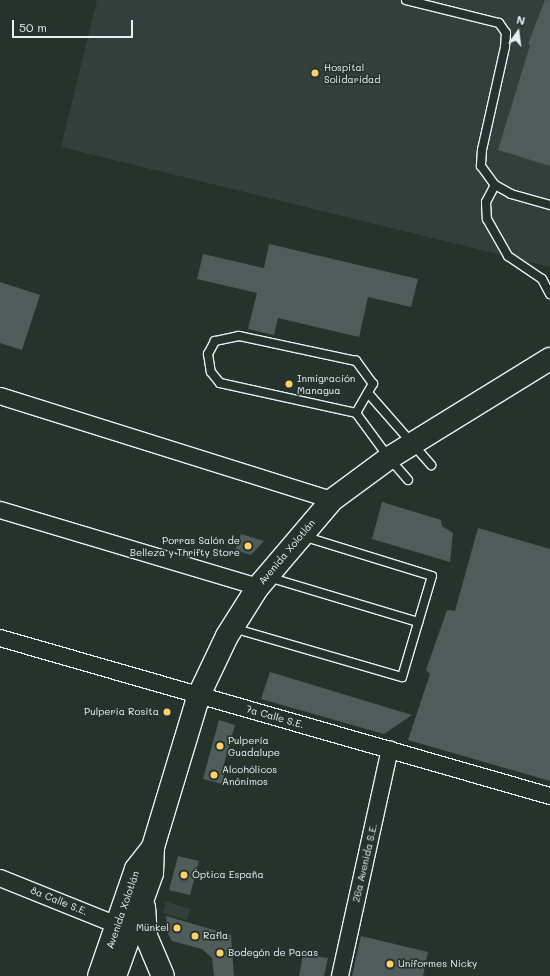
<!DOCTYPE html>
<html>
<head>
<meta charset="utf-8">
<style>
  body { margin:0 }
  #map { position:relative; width:550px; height:976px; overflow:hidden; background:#26332d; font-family:Mali,sans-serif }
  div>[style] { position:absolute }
  .built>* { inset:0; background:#333f3a }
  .building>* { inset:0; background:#505c59 }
  .roads { filter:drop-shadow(1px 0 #e8f1f8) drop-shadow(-1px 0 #e8f1f8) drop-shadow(0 1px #e8f1f8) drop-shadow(0 -1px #e8f1f8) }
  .lane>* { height:8px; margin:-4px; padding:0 4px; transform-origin:4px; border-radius:4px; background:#26332d }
  .street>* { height:16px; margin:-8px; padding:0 8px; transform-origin:8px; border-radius:8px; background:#26332d }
  .secondary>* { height:22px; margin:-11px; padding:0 11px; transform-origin:11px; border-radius:11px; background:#26332d }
  .dots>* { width:11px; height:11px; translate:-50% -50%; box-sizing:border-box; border:2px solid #26332d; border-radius:50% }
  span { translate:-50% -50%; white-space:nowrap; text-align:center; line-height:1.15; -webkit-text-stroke:3.5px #26332d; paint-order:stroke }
  .poi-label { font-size:10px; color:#e8f1f8 }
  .left { translate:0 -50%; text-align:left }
  .right { translate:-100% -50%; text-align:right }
  .street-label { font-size:10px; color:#e8f1f8 }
  .north { position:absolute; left:498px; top:12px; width:40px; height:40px; -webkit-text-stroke:3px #26332d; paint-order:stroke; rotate:14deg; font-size:11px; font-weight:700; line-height:16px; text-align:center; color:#e8f1f8 }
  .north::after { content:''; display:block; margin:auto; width:14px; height:18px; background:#e8f1f8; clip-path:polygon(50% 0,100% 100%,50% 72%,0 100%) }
  .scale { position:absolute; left:12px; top:20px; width:121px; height:18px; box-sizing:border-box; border:2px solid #e8f1f8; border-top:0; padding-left:5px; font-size:12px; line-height:14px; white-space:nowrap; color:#e8f1f8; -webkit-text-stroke:3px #26332d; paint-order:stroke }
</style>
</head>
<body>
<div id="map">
  <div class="built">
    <i style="clip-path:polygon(97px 0,550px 0,550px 267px,61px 147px)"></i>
    <i style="clip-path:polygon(166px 902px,190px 909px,187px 920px,163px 913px)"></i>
  </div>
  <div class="building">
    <i style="clip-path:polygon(545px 0,550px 0,550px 166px,498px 150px,530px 45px,528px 44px)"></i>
    <i style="clip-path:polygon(269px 244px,418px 279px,411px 307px,368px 297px,359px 337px,278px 318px,274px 335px,248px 329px,257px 293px,197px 279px,203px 254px,264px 268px)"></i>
    <i style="clip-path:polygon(0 282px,40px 295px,22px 350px,0 343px)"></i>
    <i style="clip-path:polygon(382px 502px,441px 520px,442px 526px,453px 533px,450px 562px,372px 539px)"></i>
    <i style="clip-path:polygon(478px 528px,550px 549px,550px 781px,408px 740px,430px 674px,426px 670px,447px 610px,455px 611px)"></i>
    <i style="clip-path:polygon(241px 534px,264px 541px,251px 555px,235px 550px)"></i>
    <i style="clip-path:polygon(270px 672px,412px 715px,384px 734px,261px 699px)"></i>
    <i style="clip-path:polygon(219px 720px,235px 725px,222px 771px,225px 771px,222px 784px,203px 779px)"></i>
    <i style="clip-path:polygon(178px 856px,199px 861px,190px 895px,169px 890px)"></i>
    <i style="clip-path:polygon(166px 916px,231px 935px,234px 976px,214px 976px,212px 958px,202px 949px,172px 941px,168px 934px)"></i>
    <i style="clip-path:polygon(361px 936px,428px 952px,423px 976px,352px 976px)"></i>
    <i style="clip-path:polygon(303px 954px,328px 958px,324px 976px,299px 976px)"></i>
  </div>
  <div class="roads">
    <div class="lane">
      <i style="left:406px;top:0;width:96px;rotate:13.9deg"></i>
      <i style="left:499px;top:23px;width:12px;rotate:55deg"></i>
      <i style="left:506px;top:33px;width:14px;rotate:94deg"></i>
      <i style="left:505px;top:47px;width:106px;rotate:102.6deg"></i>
      <i style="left:482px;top:150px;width:16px;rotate:94deg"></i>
      <i style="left:481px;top:166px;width:24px;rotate:54deg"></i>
      <i style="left:495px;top:185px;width:18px;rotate:29deg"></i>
      <i style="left:511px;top:194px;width:41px;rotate:15.8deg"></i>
      <i style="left:495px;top:185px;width:19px;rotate:118deg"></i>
      <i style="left:486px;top:202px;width:17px;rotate:87deg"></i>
      <i style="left:487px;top:219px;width:43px;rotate:60.4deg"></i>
      <i style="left:508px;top:256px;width:41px;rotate:34.1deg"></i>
      <i style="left:542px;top:279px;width:17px;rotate:62deg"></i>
      <i style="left:368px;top:393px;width:96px;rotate:48.8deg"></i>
      <i style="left:356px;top:413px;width:34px;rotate:-60deg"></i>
      <i style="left:373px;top:384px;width:29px;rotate:-126deg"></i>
      <i style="left:356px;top:361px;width:120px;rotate:-167.9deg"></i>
      <i style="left:239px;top:336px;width:25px;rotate:168deg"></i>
      <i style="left:215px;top:341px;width:15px;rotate:118deg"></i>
      <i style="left:208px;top:354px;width:18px;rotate:81deg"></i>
      <i style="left:211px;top:372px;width:14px;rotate:51deg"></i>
      <i style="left:220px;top:383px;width:139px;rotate:12.4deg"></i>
      <i style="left:356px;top:413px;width:56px;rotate:53.7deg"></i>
      <i style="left:389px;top:458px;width:29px;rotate:49deg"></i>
      <i style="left:268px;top:577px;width:157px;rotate:16.7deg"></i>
      <i style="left:233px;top:628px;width:176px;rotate:16.2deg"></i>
      <i style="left:402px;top:677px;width:105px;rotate:-73.5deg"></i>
      <i style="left:432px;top:576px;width:135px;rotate:-162.8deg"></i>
    </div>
    <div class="street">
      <i style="left:0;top:396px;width:348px;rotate:17.4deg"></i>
      <i style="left:0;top:510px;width:269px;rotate:16.6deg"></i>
      <i style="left:0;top:638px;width:572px;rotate:16.03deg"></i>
      <i style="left:0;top:878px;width:126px;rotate:21.9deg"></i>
      <i style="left:340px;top:976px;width:232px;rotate:-77.6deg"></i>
    </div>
    <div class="secondary">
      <i style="left:144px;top:907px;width:29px;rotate:86deg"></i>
      <i style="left:146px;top:936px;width:43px;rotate:67deg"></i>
      <i style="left:99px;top:976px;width:113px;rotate:-70.9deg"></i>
      <i style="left:136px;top:869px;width:28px;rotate:-52deg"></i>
      <i style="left:115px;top:976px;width:109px;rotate:-70.2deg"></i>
      <i style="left:152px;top:873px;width:26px;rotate:-88deg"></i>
      <i style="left:153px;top:847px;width:159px;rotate:-73.2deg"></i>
      <i style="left:199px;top:695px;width:65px;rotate:-64.6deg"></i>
      <i style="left:227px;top:636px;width:58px;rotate:-57.7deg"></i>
      <i style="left:258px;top:587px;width:114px;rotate:-49.6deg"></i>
      <i style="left:332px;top:500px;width:71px;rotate:-36.4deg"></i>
      <i style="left:389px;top:458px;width:189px;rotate:-31.6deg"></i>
    </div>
  </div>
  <div class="dots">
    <i style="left:315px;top:73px;background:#ffd166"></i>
    <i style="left:289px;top:384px;background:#ffd166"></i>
    <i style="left:248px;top:546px;background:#ffd166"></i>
    <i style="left:167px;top:712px;background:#ffd166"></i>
    <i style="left:220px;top:746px;background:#ffd166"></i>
    <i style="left:214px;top:775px;background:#ffd166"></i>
    <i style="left:184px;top:875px;background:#ffd166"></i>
    <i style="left:177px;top:928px;background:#ffd166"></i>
    <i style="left:195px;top:936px;background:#ffd166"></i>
    <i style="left:220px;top:953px;background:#ffd166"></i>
    <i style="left:390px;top:964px;background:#ffd166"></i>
  </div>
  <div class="poi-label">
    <span class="left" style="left:324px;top:73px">Hospital<br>Solidaridad</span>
    <span class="left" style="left:297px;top:384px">Inmigración<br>Managua</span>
    <span class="right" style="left:240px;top:546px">Porras Salón de<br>Belleza y Thrifty Store</span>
    <span class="right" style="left:159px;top:712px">Pulpería Rosita</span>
    <span class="left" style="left:228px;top:746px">Pulpería<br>Guadalupe</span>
    <span class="left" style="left:222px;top:775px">Alcohólicos<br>Anónimos</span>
    <span class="left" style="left:192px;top:875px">Óptica España</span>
    <span class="right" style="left:169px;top:928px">Münkel</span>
    <span class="left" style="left:203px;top:936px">Rafla</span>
    <span class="left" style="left:228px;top:953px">Bodegón de Pacas</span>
    <span class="left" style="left:398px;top:964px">Uniformes Nicky</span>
  </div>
  <div class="street-label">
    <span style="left:287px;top:552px;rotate:-50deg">Avenida Xolotlán</span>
    <span style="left:275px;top:717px;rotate:16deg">7a Calle S.E.</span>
    <span style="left:365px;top:863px;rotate:-77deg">26a Avenida S.E.</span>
    <span style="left:59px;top:901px;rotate:22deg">8a Calle S.E.</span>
    <span style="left:123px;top:910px;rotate:-71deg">Avenida Xolotlán</span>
  </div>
  <div class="north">N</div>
  <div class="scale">50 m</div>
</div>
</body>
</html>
